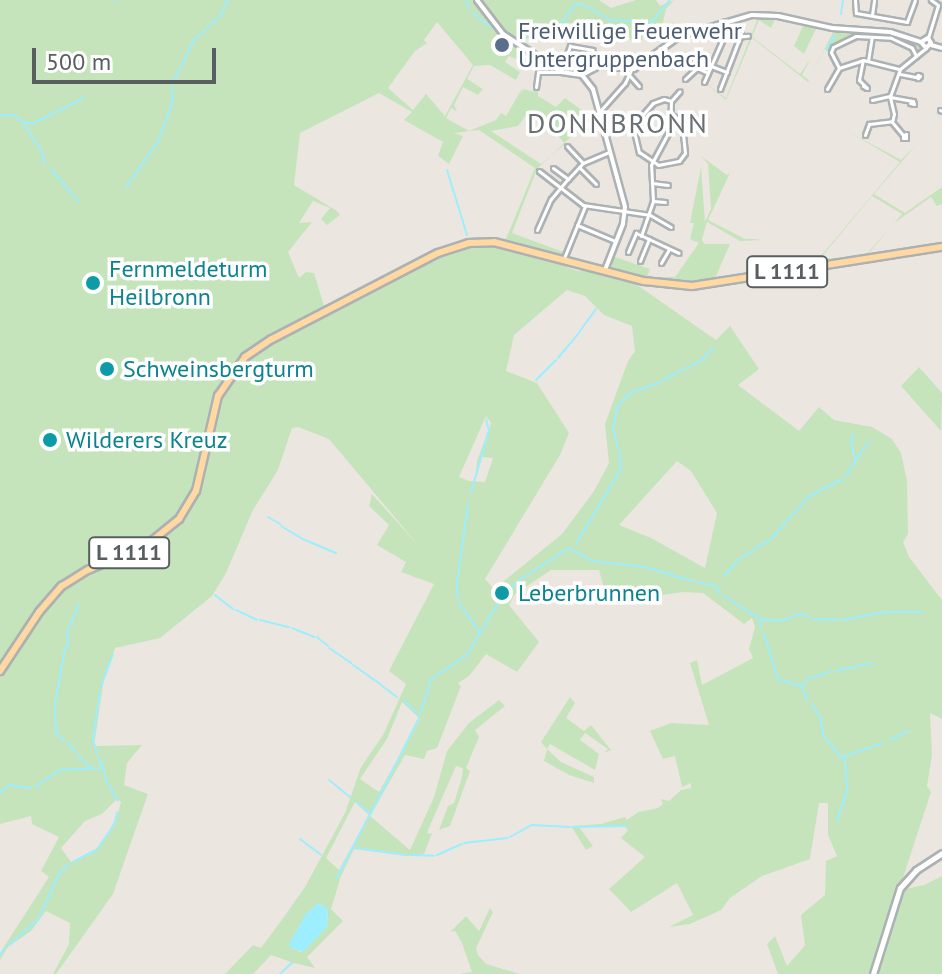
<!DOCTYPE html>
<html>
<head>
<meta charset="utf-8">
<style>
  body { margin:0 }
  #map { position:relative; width:942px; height:974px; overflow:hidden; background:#ece6e0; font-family:"PT Sans",sans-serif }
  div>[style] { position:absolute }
  .green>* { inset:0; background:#c6e4bc }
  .water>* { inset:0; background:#9deeff }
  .stream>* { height:2px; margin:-1px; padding:0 1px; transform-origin:1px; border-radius:1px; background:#9deeff }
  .roads { filter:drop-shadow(2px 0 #acb1b3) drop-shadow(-2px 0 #acb1b3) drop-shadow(0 2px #acb1b3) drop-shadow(0 -2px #acb1b3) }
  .minor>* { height:3px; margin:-1.5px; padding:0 1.5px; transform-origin:1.5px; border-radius:1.5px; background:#fff }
  .tertiary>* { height:4px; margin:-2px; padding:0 2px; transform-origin:2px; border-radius:2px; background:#fff }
  .secondary>* { height:5px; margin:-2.5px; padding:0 2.5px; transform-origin:2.5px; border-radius:2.5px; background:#fff }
  .primary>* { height:6px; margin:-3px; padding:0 3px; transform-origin:3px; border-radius:3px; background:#ffd8a2 }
  .dots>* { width:22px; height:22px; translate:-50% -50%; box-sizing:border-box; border:4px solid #fff; border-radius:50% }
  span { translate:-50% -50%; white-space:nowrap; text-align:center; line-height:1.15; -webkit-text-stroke:7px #fff; paint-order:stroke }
  .shield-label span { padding:2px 6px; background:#fff; border:2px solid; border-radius:6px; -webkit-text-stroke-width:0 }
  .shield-label { font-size:22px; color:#595f61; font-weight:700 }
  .service-label { font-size:24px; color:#4e5e75 }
  .left { translate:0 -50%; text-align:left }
  .culture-label { font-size:24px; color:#0d838f }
  .quarter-label { font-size:28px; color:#6a7173; letter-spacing:2px }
  .scale { position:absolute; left:32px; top:48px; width:184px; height:36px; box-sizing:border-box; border:4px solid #595f61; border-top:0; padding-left:10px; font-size:24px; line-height:28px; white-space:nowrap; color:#595f61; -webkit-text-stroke:6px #fff; paint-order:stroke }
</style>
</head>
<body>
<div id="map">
  <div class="green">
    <i style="clip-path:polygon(evenodd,0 0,599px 0,611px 8px,636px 0,656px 0,660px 6px,674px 0,666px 9px,662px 26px,674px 22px,671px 24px,660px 31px,643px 33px,642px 40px,618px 39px,611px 42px,609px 47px,601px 45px,602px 33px,577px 25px,572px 35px,565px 32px,546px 37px,514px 39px,486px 16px,505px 36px,499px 47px,503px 50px,512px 41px,521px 47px,518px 53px,527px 58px,526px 63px,509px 56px,505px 62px,520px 72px,516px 80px,490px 65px,474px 66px,467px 79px,483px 89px,478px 95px,463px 87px,454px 105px,457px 111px,451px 108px,446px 118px,469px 131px,496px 120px,501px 113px,506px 116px,523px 87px,521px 94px,524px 89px,534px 92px,538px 87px,538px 96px,556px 107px,565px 98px,583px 111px,572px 121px,580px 128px,537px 169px,512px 233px,566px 253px,564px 258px,495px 240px,454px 248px,490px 243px,564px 262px,566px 267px,578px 271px,587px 269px,633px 282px,716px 340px,730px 326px,759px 369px,738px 385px,799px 431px,819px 407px,834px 420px,872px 427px,892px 439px,901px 453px,907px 481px,908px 534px,903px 542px,909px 557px,942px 600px,942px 719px,930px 713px,932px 755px,927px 786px,931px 792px,900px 887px,901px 890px,924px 885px,942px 876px,942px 974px,778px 974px,767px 944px,775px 936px,787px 966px,805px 945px,801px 915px,825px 895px,826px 861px,837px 856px,828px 835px,828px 803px,819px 803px,810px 859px,762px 876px,730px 898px,721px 910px,690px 924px,669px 927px,693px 915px,677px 883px,631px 912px,609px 889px,645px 857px,621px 838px,628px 830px,625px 827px,579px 827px,593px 846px,586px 850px,571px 826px,601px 824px,625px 817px,627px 820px,638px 812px,658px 808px,663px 804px,661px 799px,669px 801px,681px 790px,691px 788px,691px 783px,682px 787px,675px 756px,663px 759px,650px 731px,671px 723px,709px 725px,690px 663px,697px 660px,702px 685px,753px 658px,749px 649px,755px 627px,752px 618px,744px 624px,703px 593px,683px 592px,608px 603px,599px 570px,551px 570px,515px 594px,509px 605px,539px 642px,517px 672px,486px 654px,469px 676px,458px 683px,461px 686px,437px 748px,427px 751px,424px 759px,405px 755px,370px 816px,410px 850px,434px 797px,447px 751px,469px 723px,499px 700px,505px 706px,475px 730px,479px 737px,466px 768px,470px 771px,450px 826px,439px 830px,448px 806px,454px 803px,462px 777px,463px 768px,456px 766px,428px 830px,428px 834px,432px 833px,424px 854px,408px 856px,354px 849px,341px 876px,331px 909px,343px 921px,307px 957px,315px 968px,294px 963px,279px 974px,291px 962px,271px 955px,253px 974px,225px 974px,253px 945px,261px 948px,281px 921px,305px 887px,345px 813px,361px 767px,383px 735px,406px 684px,389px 671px,434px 584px,401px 572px,406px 562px,377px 545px,389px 525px,369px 506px,372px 494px,418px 545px,329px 439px,298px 427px,292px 428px,278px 470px,253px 510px,226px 573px,212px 596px,160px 638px,115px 648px,104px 678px,94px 746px,142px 745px,127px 763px,124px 785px,148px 794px,113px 894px,56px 974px,53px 974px,69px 944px,70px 923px,46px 911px,31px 931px,8px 947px,0 960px,0 953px,49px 877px,41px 871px,59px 837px,32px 824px,31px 816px,0 824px,0 0,437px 22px,473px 65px,445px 116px,426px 94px,413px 110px,388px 88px,415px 51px,427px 43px,424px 40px,437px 22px,0 0,379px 93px,412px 112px,404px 120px,443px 142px,438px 156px,449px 164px,463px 136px,454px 133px,479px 130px,535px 168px,506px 239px,475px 237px,449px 244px,324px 306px,314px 273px,306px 272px,299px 278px,288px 252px,312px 222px,299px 223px,313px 201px,330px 208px,321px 219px,327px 225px,340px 215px,337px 211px,294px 185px,300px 133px,379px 93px,0 0,529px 111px,548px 124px,565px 144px,541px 164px,491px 131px,518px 126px,529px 111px,0 0,567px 290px,585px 296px,604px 315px,632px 326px,635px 351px,628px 361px,605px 424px,609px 463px,594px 491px,562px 534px,494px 589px,485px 579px,560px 455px,569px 433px,537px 383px,506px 371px,514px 335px,567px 290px,0 0,486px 416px,491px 423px,477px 461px,476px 472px,482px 457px,493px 458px,485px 482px,469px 481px,459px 477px,486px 416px,0 0,677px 461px,691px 471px,717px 513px,705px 568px,651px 538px,619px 525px,677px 461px,0 0,402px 702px,420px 719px,379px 792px,360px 779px,387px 739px,402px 702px,0 0,117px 799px,121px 802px,117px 816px,105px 838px,97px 848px,71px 862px,61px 848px,85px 821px,102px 814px,117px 799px,0 0,355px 802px,369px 815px,339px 870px,326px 858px,355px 802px,0 0,318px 903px,328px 909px,327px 927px,301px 952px,291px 948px,305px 916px,318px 903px)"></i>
    <i style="clip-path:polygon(evenodd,758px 16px,834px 30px,834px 33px,837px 30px,885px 32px,900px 36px,918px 46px,917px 43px,920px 48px,917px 52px,916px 48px,891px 37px,854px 33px,830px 51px,825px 49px,808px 82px,752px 38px,726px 100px,704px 82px,726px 98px,758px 18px,732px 20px,758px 16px,776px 18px,804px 24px,794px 46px,804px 54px,816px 29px,833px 32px,809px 80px,802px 75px,811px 58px,800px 74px,752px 37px,759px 20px,771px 28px,776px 18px)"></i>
    <i style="clip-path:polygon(evenodd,849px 132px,901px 160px,916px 145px,874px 194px,905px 213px,942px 187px,942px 204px,937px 206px,931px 197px,894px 223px,869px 253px,942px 242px,942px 246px,791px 268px,816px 262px,900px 162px,849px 132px,872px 196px,902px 214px,865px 256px,820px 259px,872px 196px)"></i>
    <i style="clip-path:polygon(761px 150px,730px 173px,708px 220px,745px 239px,753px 239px,763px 240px,740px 241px,707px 222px,702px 239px,704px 244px,730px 244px,714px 281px,770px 271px,777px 258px,785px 269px,715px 283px,665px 283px,612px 271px,612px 256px,650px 269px,647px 277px,675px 277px,699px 243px,690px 239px,694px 223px,690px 223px,701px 167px,705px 222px,711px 209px,708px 164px,701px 156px,727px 175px)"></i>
    <i style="clip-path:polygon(919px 367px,942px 393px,941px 431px,901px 386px)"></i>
    <i style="clip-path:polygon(570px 697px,575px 703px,566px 718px,584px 731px,591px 725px,611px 750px,604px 753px,608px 749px,585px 733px,580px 740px,599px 754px,595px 770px,550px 744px,547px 749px,561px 762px,594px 777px,594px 783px,569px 775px,544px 761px,547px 749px,541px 742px)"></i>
    <i style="clip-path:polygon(490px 908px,493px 912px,476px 948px,478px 955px,486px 964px,520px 974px,459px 974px,472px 972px,462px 943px,455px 931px,450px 932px,466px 916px,479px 931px)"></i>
  </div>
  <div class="water">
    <i style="clip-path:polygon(318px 903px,328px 909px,327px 927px,303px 952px,291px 948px,289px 944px,305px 915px)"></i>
  </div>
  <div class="stream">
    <i style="left:466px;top:0;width:9px;rotate:72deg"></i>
    <i style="left:116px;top:1px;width:1px;rotate:-90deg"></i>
    <i style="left:473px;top:13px;width:21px;rotate:39deg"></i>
    <i style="left:841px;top:14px;width:14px;rotate:-82deg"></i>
    <i style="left:609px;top:20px;width:43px;rotate:2.7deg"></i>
    <i style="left:652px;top:22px;width:28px;rotate:-51deg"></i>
    <i style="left:207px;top:27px;width:15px;rotate:-37deg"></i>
    <i style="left:219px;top:18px;width:20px;rotate:-63deg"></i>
    <i style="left:515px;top:37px;width:50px;rotate:-5.7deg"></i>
    <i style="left:565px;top:32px;width:4px;rotate:-63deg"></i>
    <i style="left:567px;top:28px;width:8px;rotate:-130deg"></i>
    <i style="left:562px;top:22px;width:22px;rotate:-54deg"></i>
    <i style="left:575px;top:4px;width:9px;rotate:6deg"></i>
    <i style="left:584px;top:5px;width:28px;rotate:30deg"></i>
    <i style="left:827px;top:50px;width:16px;rotate:-63deg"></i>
    <i style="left:173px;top:83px;width:48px;rotate:-64deg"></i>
    <i style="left:194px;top:40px;width:15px;rotate:-42deg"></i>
    <i style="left:0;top:115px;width:14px"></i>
    <i style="left:14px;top:115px;width:13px;rotate:39deg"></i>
    <i style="left:24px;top:123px;width:10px"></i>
    <i style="left:34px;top:123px;width:56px;rotate:-26.6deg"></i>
    <i style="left:24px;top:124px;width:33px;rotate:57deg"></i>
    <i style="left:42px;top:152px;width:12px;rotate:76deg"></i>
    <i style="left:51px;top:169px;width:43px;rotate:49.7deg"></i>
    <i style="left:447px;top:170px;width:68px;rotate:72.9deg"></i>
    <i style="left:126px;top:187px;width:55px;rotate:-54.6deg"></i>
    <i style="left:158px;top:142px;width:44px;rotate:-69.9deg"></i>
    <i style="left:173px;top:101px;width:14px;rotate:-94deg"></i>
    <i style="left:580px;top:331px;width:27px;rotate:-54deg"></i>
    <i style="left:558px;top:358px;width:33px;rotate:-50deg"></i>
    <i style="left:685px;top:369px;width:21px;rotate:-29deg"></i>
    <i style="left:703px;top:359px;width:15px;rotate:-48deg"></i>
    <i style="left:664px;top:379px;width:20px;rotate:-27deg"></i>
    <i style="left:536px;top:380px;width:28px;rotate:-45deg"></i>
    <i style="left:854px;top:435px;width:6px;rotate:121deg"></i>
    <i style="left:851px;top:440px;width:20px;rotate:79deg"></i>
    <i style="left:618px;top:446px;width:18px;rotate:-106deg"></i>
    <i style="left:613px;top:429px;width:25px;rotate:-78deg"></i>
    <i style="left:618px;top:405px;width:19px;rotate:-43deg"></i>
    <i style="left:632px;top:392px;width:31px;rotate:-19deg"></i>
    <i style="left:845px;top:477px;width:43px;rotate:-56.3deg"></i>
    <i style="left:471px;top:492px;width:64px;rotate:-73.6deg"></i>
    <i style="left:489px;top:431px;width:12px;rotate:-104deg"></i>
    <i style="left:268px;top:517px;width:14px;rotate:30deg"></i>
    <i style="left:281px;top:526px;width:26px;rotate:31deg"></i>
    <i style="left:305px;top:540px;width:34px;rotate:23deg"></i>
    <i style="left:577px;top:542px;width:85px;rotate:-58.9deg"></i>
    <i style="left:621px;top:469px;width:19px;rotate:-96deg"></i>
    <i style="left:724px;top:576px;width:21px;rotate:-49deg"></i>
    <i style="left:738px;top:560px;width:40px;rotate:-32.9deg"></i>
    <i style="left:772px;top:538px;width:55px;rotate:-48.7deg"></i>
    <i style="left:808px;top:497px;width:38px;rotate:-27deg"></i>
    <i style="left:696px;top:582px;width:20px;rotate:11deg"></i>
    <i style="left:716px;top:586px;width:9px;rotate:63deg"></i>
    <i style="left:215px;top:595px;width:23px;rotate:38deg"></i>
    <i style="left:503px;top:596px;width:25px;rotate:-43deg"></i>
    <i style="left:521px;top:579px;width:57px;rotate:-32.9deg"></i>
    <i style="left:569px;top:548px;width:26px;rotate:29deg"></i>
    <i style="left:592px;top:561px;width:53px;rotate:6.5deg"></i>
    <i style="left:645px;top:567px;width:49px;rotate:16.6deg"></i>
    <i style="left:724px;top:596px;width:43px;rotate:32.6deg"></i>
    <i style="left:760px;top:619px;width:8px;rotate:83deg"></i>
    <i style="left:458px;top:599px;width:14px;rotate:-94deg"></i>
    <i style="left:457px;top:585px;width:82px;rotate:-82.3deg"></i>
    <i style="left:459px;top:603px;width:35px;rotate:55deg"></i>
    <i style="left:236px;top:610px;width:23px;rotate:25deg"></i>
    <i style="left:760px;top:619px;width:21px;rotate:5deg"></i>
    <i style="left:781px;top:621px;width:20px;rotate:-20deg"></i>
    <i style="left:800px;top:614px;width:10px;rotate:17deg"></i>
    <i style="left:814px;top:619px;width:23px;rotate:2deg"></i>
    <i style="left:260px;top:620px;width:30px;rotate:14deg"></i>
    <i style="left:841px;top:620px;width:47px;rotate:-9.9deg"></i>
    <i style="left:887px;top:612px;width:35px"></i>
    <i style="left:292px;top:628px;width:24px;rotate:22deg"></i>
    <i style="left:764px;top:633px;width:48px;rotate:73.1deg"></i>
    <i style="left:778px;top:679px;width:25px;rotate:18deg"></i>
    <i style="left:802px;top:687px;width:14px;rotate:69deg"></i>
    <i style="left:317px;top:637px;width:14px;rotate:39deg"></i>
    <i style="left:329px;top:648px;width:27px;rotate:34deg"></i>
    <i style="left:353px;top:665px;width:33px;rotate:35deg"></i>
    <i style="left:835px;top:671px;width:39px;rotate:-12deg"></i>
    <i style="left:811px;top:678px;width:21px;rotate:-19deg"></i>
    <i style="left:381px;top:685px;width:20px;rotate:37deg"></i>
    <i style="left:101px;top:687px;width:35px;rotate:-70deg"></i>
    <i style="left:802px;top:687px;width:11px;rotate:-56deg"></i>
    <i style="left:404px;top:701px;width:19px;rotate:43deg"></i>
    <i style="left:812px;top:704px;width:17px;rotate:59deg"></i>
    <i style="left:821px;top:719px;width:16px;rotate:83deg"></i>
    <i style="left:823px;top:735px;width:34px;rotate:50deg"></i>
    <i style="left:845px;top:761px;width:31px;rotate:86deg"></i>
    <i style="left:847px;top:792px;width:30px;rotate:110deg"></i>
    <i style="left:421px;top:712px;width:34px;rotate:-73deg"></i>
    <i style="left:431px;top:679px;width:43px;rotate:-33.7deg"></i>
    <i style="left:467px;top:655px;width:66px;rotate:-59.2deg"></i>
    <i style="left:890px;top:740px;width:20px;rotate:-27deg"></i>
    <i style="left:64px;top:741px;width:11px;rotate:-135deg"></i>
    <i style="left:56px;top:733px;width:28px;rotate:-92deg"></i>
    <i style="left:55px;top:705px;width:58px;rotate:-80deg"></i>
    <i style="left:65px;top:648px;width:5px;rotate:-53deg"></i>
    <i style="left:68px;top:644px;width:12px;rotate:-95deg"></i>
    <i style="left:67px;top:632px;width:30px;rotate:-66deg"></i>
    <i style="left:68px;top:743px;width:11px;rotate:52deg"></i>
    <i style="left:97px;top:753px;width:14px;rotate:-107deg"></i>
    <i style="left:93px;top:740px;width:49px;rotate:-81.7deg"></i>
    <i style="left:77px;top:755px;width:19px;rotate:43deg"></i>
    <i style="left:843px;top:757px;width:42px;rotate:-19.3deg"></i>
    <i style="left:104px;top:770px;width:13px;rotate:77deg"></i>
    <i style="left:329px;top:780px;width:27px;rotate:39deg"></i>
    <i style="left:109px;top:785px;width:18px;rotate:61deg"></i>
    <i style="left:35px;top:787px;width:29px;rotate:-35deg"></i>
    <i style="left:59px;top:770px;width:44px;rotate:-2.6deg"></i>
    <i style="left:103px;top:768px;width:12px;rotate:-114deg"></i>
    <i style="left:0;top:793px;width:12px;rotate:-42deg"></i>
    <i style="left:9px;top:785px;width:22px;rotate:8deg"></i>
    <i style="left:356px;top:802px;width:19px;rotate:39deg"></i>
    <i style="left:371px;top:813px;width:106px;rotate:-63.2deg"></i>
    <i style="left:573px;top:827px;width:53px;rotate:-1.1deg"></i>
    <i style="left:510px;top:837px;width:25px;rotate:-29deg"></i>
    <i style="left:532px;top:825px;width:38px;rotate:3deg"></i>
    <i style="left:300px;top:839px;width:26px;rotate:37deg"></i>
    <i style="left:464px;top:843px;width:44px;rotate:-6.5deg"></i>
    <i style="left:356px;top:848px;width:50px;rotate:8deg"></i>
    <i style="left:410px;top:855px;width:24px;rotate:2deg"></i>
    <i style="left:437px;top:855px;width:27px;rotate:-24deg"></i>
    <i style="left:73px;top:862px;width:27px;rotate:-28deg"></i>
    <i style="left:97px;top:849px;width:32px;rotate:-55deg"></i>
    <i style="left:115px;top:823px;width:11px;rotate:-80deg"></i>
    <i style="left:337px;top:878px;width:70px;rotate:-62.7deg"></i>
    <i style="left:9px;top:945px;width:38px;rotate:-41deg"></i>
    <i style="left:38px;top:920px;width:53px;rotate:-65.4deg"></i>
    <i style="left:60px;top:872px;width:12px;rotate:-42deg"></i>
    <i style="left:0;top:955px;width:9px;rotate:-54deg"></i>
    <i style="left:280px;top:974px;width:16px;rotate:-43deg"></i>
  </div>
  <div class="roads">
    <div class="minor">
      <i style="left:855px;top:0;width:13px;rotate:86deg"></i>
      <i style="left:856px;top:13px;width:52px;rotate:10deg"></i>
      <i style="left:907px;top:22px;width:23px;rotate:-70deg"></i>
      <i style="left:872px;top:15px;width:15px;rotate:-82deg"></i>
      <i style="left:723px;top:38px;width:25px;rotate:-5deg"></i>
      <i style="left:928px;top:38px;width:34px;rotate:-73deg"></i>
      <i style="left:938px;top:5px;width:9px;rotate:-144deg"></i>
      <i style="left:693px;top:55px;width:14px;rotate:73deg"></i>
      <i style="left:697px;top:68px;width:12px;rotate:24deg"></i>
      <i style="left:868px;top:61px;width:24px;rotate:-81deg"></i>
      <i style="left:711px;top:66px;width:17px;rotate:21deg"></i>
      <i style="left:839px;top:68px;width:18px;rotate:-117deg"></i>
      <i style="left:831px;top:52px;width:5px;rotate:-68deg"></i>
      <i style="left:833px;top:47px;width:25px;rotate:-26deg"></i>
      <i style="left:856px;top:36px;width:35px;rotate:3deg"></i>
      <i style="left:891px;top:38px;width:23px;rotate:25deg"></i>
      <i style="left:912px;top:48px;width:9px;rotate:63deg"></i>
      <i style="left:900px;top:69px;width:30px;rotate:110deg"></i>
      <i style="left:890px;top:97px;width:17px;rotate:77deg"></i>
      <i style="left:894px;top:114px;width:8px;rotate:104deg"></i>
      <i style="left:892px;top:122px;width:17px;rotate:50deg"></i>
      <i style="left:900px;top:74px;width:16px;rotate:11deg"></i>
      <i style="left:629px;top:75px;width:15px;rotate:48deg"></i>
      <i style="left:918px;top:75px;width:2px;rotate:27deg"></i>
      <i style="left:920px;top:76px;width:3px;rotate:135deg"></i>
      <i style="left:918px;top:78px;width:2px;rotate:-153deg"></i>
      <i style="left:916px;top:77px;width:3px;rotate:-45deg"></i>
      <i style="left:685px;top:79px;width:16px;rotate:-43deg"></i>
      <i style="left:704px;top:82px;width:52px;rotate:-66.4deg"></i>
      <i style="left:725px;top:34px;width:13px;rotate:-90deg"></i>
      <i style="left:863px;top:86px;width:4px;rotate:27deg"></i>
      <i style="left:867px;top:88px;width:11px;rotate:-135deg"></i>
      <i style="left:859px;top:80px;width:20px;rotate:-79deg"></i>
      <i style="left:536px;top:87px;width:15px;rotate:-82deg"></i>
      <i style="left:538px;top:72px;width:23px"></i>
      <i style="left:561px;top:72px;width:28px;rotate:-71deg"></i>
      <i style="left:570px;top:46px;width:23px;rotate:10deg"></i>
      <i style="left:720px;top:89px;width:59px;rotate:-69.1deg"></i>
      <i style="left:827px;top:89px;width:24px;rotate:-60deg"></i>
      <i style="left:839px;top:68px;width:25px;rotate:-18deg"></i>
      <i style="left:863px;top:60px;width:38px;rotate:14deg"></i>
      <i style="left:900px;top:69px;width:33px;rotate:-39deg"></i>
      <i style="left:890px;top:97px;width:23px;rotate:10deg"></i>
      <i style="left:913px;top:101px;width:3px;rotate:72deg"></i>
      <i style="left:914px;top:104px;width:4px;rotate:-166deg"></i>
      <i style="left:872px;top:100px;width:18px;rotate:-13deg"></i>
      <i style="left:671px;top:101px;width:7px;rotate:-164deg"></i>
      <i style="left:664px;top:99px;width:12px;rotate:160deg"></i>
      <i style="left:653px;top:103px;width:23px;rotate:131deg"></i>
      <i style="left:638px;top:120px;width:12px;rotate:110deg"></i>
      <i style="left:634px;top:131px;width:22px;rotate:77deg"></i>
      <i style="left:639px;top:152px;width:23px;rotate:34deg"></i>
      <i style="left:658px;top:165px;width:21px;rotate:-11deg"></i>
      <i style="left:679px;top:161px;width:10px;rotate:-53deg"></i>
      <i style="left:685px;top:153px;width:30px;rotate:-96deg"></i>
      <i style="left:682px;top:123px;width:13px;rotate:-141deg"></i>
      <i style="left:671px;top:101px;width:13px;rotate:-48deg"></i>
      <i style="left:940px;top:110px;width:2px;rotate:27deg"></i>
      <i style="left:584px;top:129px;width:62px;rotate:-48.3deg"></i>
      <i style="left:625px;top:83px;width:14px;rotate:-65deg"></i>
      <i style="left:906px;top:134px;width:4px;rotate:90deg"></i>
      <i style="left:906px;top:138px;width:3px;rotate:180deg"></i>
      <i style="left:903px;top:138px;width:3px;rotate:-90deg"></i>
      <i style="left:903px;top:135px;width:3px;rotate:-18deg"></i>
      <i style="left:865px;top:135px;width:12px;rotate:-70deg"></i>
      <i style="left:869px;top:124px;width:23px;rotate:-7deg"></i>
      <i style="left:567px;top:146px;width:23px;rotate:47deg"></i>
      <i style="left:579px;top:167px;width:24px;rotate:45deg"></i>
      <i style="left:553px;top:168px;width:19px;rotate:36deg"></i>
      <i style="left:539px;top:171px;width:56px;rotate:37.7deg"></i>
      <i style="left:583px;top:205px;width:68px;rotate:8.5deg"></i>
      <i style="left:650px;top:215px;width:24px;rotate:30deg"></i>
      <i style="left:652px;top:183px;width:16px;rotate:7deg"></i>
      <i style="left:653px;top:201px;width:12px;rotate:5deg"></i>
      <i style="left:577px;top:225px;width:41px;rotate:22.8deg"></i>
      <i style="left:537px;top:230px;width:34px;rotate:-66deg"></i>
      <i style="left:551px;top:199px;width:26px;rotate:-50deg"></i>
      <i style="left:568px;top:179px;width:22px;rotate:-47deg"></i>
      <i style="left:583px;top:163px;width:28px;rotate:-23deg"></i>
      <i style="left:641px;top:236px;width:37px;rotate:-71deg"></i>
      <i style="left:653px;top:201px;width:36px;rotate:-93deg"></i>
      <i style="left:651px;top:165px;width:40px;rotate:-62deg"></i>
      <i style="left:670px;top:130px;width:29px;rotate:-88deg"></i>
      <i style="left:628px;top:252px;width:21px;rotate:-67deg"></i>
      <i style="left:636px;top:233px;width:47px;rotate:24.9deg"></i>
      <i style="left:564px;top:258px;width:56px;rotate:-68deg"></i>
      <i style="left:640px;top:261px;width:24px;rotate:-68deg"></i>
      <i style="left:661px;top:263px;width:16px;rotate:-60deg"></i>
    </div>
    <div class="tertiary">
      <i style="left:477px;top:0;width:43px;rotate:52.6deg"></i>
      <i style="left:503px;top:34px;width:69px;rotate:33.2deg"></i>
      <i style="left:561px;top:72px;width:21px;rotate:8deg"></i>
      <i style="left:931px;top:45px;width:11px;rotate:15deg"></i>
      <i style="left:582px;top:75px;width:19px;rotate:-28deg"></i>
      <i style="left:599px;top:66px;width:35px;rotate:5deg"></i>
      <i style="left:634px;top:69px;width:57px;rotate:-35.7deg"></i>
      <i style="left:680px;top:36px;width:75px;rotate:-16.3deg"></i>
      <i style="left:752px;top:15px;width:26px;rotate:2deg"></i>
      <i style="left:778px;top:16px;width:55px;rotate:12.5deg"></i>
      <i style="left:832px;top:28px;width:58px;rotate:3.9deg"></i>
      <i style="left:890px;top:32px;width:33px;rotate:18deg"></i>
      <i style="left:921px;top:42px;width:8px;rotate:50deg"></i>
      <i style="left:926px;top:48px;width:7px;rotate:-45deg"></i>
      <i style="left:931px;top:43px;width:6px;rotate:-121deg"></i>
      <i style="left:928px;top:38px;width:8px;rotate:150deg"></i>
      <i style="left:582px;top:75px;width:18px;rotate:52deg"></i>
      <i style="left:593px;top:89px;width:122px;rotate:74.8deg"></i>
      <i style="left:625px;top:207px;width:17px;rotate:97deg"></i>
      <i style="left:623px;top:224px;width:49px;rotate:111.4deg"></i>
    </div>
    <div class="secondary">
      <i style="left:873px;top:974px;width:90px;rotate:-72.6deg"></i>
      <i style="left:900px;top:888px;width:24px;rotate:-48deg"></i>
      <i style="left:916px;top:870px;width:31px;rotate:-33deg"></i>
    </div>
    <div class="primary">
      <i style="left:0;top:671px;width:71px;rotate:-56.5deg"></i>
      <i style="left:39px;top:612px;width:35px;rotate:-49deg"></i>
      <i style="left:62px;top:586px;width:31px;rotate:-32deg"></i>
      <i style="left:88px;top:570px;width:65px;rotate:-23.4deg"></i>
      <i style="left:148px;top:544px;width:40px;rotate:-39deg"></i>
      <i style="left:179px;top:519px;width:33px;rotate:-59deg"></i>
      <i style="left:196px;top:491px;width:98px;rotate:-77deg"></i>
      <i style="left:218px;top:396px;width:47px;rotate:-55.3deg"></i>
      <i style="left:245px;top:357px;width:32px;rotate:-34deg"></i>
      <i style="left:272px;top:339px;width:187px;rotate:-27.4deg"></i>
      <i style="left:438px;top:253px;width:33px;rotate:-18deg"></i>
      <i style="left:469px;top:243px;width:25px;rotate:-2deg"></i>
      <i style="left:494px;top:242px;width:155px;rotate:14.6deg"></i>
      <i style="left:644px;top:281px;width:48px;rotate:5.9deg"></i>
      <i style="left:692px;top:286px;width:253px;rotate:-8.9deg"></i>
    </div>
  </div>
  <div class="dots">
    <i style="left:502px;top:45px;background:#5c6f8a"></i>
    <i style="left:93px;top:283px;background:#0f9aa8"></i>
    <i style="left:107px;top:369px;background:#0f9aa8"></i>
    <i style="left:50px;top:440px;background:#0f9aa8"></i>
    <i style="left:502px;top:593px;background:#0f9aa8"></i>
  </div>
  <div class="shield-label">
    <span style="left:787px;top:272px">L 1111</span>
    <span style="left:129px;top:553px">L 1111</span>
  </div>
  <div class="service-label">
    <span class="left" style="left:518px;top:45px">Freiwillige Feuerwehr<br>Untergruppenbach</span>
  </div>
  <div class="culture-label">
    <span class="left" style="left:109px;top:283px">Fernmeldeturm<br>Heilbronn</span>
    <span class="left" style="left:123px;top:369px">Schweinsbergturm</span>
    <span class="left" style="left:66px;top:440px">Wilderers Kreuz</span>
    <span class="left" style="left:518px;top:593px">Leberbrunnen</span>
  </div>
  <div class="quarter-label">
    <span style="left:618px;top:123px">DONNBRONN</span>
  </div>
  <div class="scale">500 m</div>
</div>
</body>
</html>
